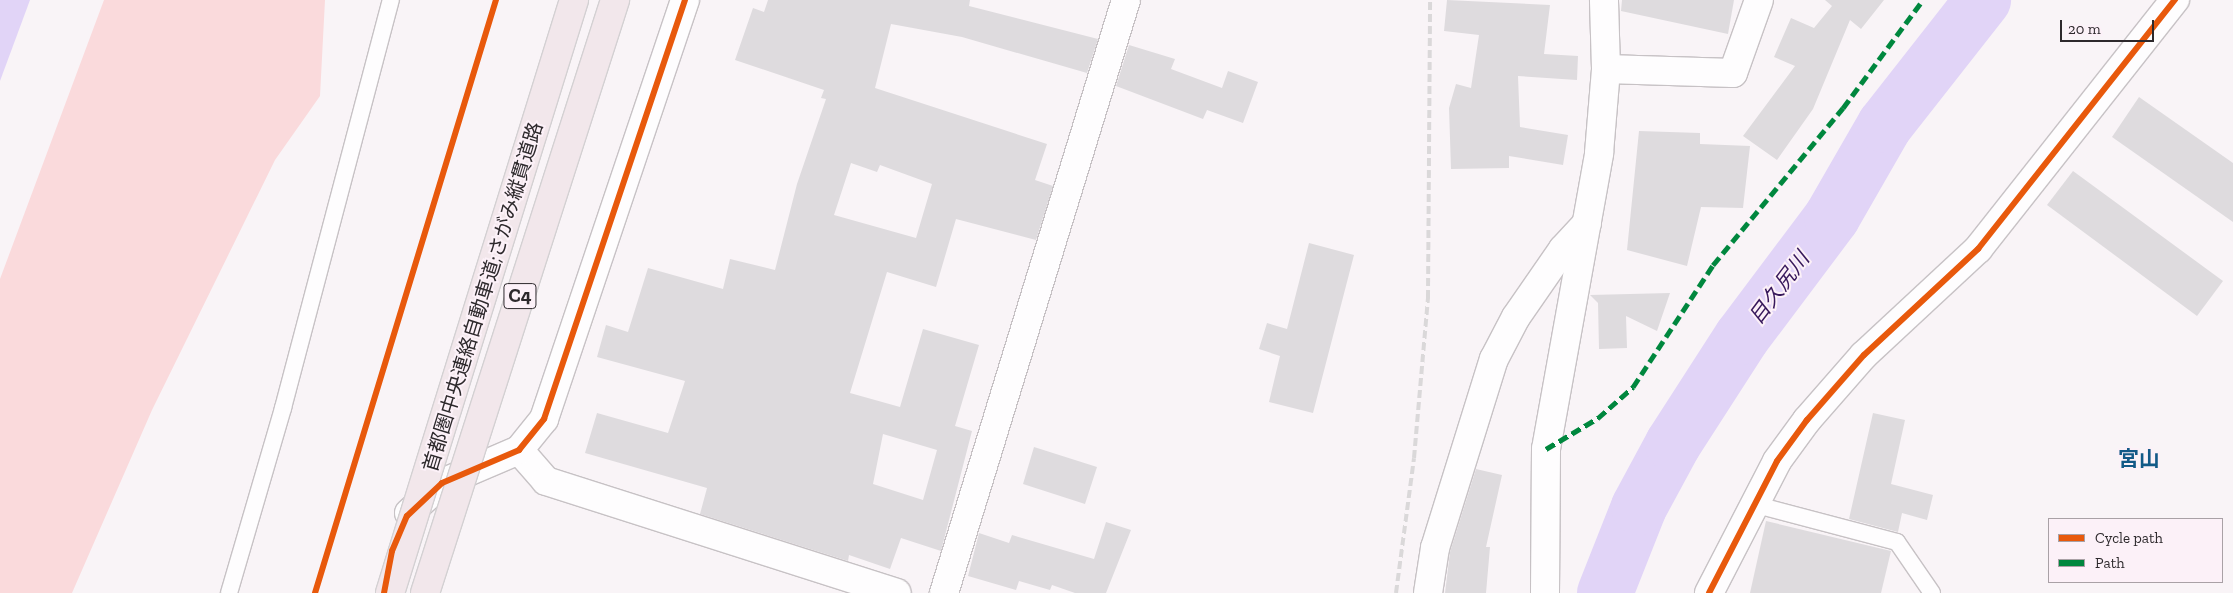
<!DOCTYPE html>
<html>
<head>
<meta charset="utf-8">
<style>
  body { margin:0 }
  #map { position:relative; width:2233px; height:593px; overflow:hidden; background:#f9f4f7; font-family:"Zilla Slab","Noto Sans JP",serif }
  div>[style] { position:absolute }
  .green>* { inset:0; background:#fadadc }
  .water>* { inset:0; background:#e1d4f7 }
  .river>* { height:56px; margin:-28px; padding:0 28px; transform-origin:28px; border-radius:28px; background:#e1d4f7 }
  .building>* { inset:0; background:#dedbde }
  .roads { filter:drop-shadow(1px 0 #c7c2c5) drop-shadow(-1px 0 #c7c2c5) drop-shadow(0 1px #c7c2c5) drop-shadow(0 -1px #c7c2c5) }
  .service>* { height:16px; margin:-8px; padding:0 8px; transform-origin:8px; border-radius:8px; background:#fefdfe }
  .minor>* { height:28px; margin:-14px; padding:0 14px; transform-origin:14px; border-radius:14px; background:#fefdfe }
  .tertiary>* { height:28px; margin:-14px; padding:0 14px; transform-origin:14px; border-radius:14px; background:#fefdfe }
  .rail>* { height:4px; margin-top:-2px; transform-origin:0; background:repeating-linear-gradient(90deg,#dad8d9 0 8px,transparent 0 12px) }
  .bridges { filter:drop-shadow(1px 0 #d3d0d2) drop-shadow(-1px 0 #d3d0d2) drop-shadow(0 1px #d3d0d2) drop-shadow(0 -1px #d3d0d2) }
  .motorway-bridge>* { height:28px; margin:-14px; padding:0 14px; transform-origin:14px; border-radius:14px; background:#f2e7eb }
  .quiet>* { height:5px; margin-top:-2.5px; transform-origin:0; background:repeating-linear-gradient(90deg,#00873e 0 10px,transparent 0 15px) }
  .cycleway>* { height:6px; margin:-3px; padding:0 3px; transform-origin:3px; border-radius:3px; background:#e8590c }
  span { translate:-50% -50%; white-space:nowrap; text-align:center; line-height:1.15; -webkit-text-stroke:4px #fcf1f8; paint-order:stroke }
  .shield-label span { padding:1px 4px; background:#fcf1f8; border:1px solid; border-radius:4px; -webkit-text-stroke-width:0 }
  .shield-label { font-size:19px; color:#2d292c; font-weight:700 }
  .street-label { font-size:20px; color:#2d292c }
  .water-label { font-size:21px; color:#37185b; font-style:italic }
  .neighbourhood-label { font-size:21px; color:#135987; font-weight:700 }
  .legend { position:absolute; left:2048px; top:518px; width:175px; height:65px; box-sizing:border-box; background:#fcf1f8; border:1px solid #a9a1a6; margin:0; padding:6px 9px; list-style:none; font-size:15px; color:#2d292c }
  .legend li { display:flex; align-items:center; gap:10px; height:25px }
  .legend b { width:25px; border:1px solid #a9a1a6 }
  .scale { position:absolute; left:2060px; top:20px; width:94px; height:22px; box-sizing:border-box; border:2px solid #2d292c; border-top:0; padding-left:6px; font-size:15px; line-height:18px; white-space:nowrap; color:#2d292c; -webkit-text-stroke:4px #fcf1f8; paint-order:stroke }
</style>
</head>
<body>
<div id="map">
  <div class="green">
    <i style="clip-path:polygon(104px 0,325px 0,320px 96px,275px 160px,152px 410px,72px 593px,0 593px,0 279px)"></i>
  </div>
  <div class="water">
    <i style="clip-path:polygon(0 0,30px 0,0 81px)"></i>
  </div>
  <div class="river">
    <i style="left:1605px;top:593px;width:92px;rotate:-68.4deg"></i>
    <i style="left:1639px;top:507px;width:72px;rotate:-61.6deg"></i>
    <i style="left:1673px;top:444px;width:127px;rotate:-57.2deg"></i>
    <i style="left:1742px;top:337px;width:150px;rotate:-53.1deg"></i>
    <i style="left:1832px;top:217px;width:106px;rotate:-60.1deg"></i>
    <i style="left:1885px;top:125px;width:159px;rotate:-51.9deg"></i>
  </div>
  <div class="building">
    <i style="clip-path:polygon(evenodd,768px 0,970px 0,969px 6px,1098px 39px,1087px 73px,962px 37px,891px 24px,875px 88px,1047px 144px,1035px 180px,1053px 186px,1036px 240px,956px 219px,936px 287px,887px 272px,850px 393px,900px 407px,923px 329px,979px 345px,955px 426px,972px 431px,941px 551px,901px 538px,890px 569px,849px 555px,848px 561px,700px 514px,707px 488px,585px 453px,597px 413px,668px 433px,685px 381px,597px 357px,606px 325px,628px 332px,648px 268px,723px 289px,730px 259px,775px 270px,797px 184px,826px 99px,821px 98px,824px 90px,735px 60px,753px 8px,764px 12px,768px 0,851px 163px,877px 172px,880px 165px,932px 184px,916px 238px,834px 215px,851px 163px,768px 0,883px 434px,937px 450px,923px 500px,873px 484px,883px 434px)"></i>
    <i style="clip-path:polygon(1447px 0,1550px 5px,1544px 54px,1578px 56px,1577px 80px,1518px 76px,1520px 127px,1568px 135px,1563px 165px,1509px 156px,1509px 168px,1451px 169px,1449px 108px,1456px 84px,1471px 88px,1479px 35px,1444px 31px)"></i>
    <i style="clip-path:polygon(1622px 0,1734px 0,1728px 34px,1621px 11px)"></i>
    <i style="clip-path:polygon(1825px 0,1884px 0,1861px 29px,1850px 20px,1813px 109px,1777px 160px,1743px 136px,1795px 66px,1774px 57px,1791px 18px,1814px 28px,1832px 6px)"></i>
    <i style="clip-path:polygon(1129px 45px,1175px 59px,1171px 69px,1222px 88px,1228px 71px,1258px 82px,1243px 123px,1207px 110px,1203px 119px,1116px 86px)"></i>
    <i style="clip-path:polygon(2139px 97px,2233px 163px,2233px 222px,2112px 137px)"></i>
    <i style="clip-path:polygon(1639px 131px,1700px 133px,1700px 144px,1750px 146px,1743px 208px,1701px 207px,1687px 266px,1627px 250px)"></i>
    <i style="clip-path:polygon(2073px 171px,2223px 281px,2197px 316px,2047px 205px)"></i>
    <i style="clip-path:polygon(1309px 243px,1354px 255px,1313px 413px,1269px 402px,1280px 356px,1259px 349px,1267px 323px,1287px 329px)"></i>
    <i style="clip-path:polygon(1670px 293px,1657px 331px,1626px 316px,1627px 348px,1599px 349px,1598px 303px,1590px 295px)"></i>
    <i style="clip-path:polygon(1873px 413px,1905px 420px,1891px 484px,1933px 495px,1927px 520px,1902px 513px,1898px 532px,1849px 519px)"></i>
    <i style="clip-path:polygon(1034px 447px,1097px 467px,1085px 504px,1023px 484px)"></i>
    <i style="clip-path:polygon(1476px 469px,1502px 475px,1486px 547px,1490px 547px,1486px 593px,1445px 593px,1450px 552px)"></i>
    <i style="clip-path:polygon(1766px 521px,1891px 551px,1881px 593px,1750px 593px)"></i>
    <i style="clip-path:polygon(1106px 522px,1131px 530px,1106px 593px,1075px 593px,1052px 585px,1050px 590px,1019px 581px,1016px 590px,968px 576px,979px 533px,1009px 543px,1012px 535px,1094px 559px)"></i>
  </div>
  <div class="roads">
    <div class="service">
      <i style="left:1753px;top:504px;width:149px;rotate:14.8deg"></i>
      <i style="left:1897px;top:542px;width:62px;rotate:55.5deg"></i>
      <i style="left:229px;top:593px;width:193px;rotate:-73.7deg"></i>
      <i style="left:283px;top:408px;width:422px;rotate:-75.2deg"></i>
    </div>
    <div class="minor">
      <i style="left:1606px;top:69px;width:127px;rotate:1.8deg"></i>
      <i style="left:1733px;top:73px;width:77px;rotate:-70.4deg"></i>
      <i style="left:519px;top:450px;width:41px;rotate:48.9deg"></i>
      <i style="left:546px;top:481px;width:368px;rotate:17.7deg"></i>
      <i style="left:944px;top:593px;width:620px;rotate:-72.94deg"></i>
      <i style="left:1428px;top:593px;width:46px;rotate:-81.2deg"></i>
      <i style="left:1435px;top:548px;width:198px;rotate:-72.7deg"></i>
      <i style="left:1494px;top:359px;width:47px;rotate:-62.4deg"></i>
      <i style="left:1516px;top:317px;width:83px;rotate:-55.3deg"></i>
      <i style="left:1563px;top:249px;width:35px;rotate:-47deg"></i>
      <i style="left:1709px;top:593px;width:148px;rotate:-62.7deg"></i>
      <i style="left:1777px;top:461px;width:51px;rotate:-53.8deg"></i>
      <i style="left:1807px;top:420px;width:86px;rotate:-48.8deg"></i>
      <i style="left:1864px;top:355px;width:156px;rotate:-42.9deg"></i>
      <i style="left:1978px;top:249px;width:318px;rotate:-51.7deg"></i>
    </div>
    <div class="tertiary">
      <i style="left:409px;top:513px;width:45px;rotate:-42.3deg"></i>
      <i style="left:442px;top:483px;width:84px;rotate:-23.2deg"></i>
      <i style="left:519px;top:450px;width:40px;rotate:-51deg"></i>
      <i style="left:544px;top:419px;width:442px;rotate:-71.4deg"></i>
      <i style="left:1545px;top:593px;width:144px;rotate:-89.6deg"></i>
      <i style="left:1546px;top:449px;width:301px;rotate:-79.8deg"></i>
      <i style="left:1599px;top:153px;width:84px;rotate:-85.2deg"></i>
      <i style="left:1606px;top:69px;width:69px;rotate:-91.7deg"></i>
    </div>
  </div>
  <div class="rail">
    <i style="left:1396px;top:593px;width:136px;rotate:-82.4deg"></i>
    <i style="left:1414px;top:458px;width:161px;rotate:-85deg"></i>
    <i style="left:1428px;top:298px;width:298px;rotate:-89.6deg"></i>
  </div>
  <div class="bridges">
    <div class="motorway-bridge">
      <i style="left:390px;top:593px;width:621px;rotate:-72.76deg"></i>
      <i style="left:425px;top:593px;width:623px;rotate:-72.23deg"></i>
    </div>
  </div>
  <div class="quiet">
    <i style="left:1546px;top:449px;width:61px;rotate:-30.8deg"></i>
    <i style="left:1598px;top:418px;width:47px;rotate:-41.5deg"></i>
    <i style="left:1633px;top:387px;width:146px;rotate:-56.7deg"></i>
    <i style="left:1713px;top:265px;width:204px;rotate:-50.4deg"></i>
    <i style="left:1843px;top:108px;width:134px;rotate:-53.5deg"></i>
  </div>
  <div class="cycleway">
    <i style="left:315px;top:593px;width:620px;rotate:-73.03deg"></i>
    <i style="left:384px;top:593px;width:43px;rotate:-79.2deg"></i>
    <i style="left:392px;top:551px;width:38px;rotate:-67deg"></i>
    <i style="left:407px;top:516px;width:48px;rotate:-43.3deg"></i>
    <i style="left:442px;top:483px;width:84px;rotate:-23.2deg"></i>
    <i style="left:519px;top:450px;width:40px;rotate:-51deg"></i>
    <i style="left:544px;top:419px;width:442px;rotate:-71.4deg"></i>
    <i style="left:1709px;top:593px;width:148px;rotate:-62.7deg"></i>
    <i style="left:1777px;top:461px;width:51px;rotate:-53.8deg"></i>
    <i style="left:1807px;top:420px;width:86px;rotate:-48.8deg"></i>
    <i style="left:1864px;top:355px;width:156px;rotate:-42.9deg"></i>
    <i style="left:1978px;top:249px;width:318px;rotate:-51.7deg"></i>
  </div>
  <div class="shield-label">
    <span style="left:520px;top:296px">C4</span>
  </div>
  <div class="street-label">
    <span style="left:483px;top:297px;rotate:-73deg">首都圏中央連絡自動車道;さがみ縦貫道路</span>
  </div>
  <div class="water-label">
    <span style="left:1779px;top:288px;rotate:-53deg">目久尻川</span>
  </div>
  <div class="neighbourhood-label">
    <span style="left:2139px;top:459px">宮山</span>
  </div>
  <ul class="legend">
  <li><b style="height:6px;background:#e8590c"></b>Cycle path</li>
  <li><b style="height:6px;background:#00873e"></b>Path</li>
  </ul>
  <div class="scale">20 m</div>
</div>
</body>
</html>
